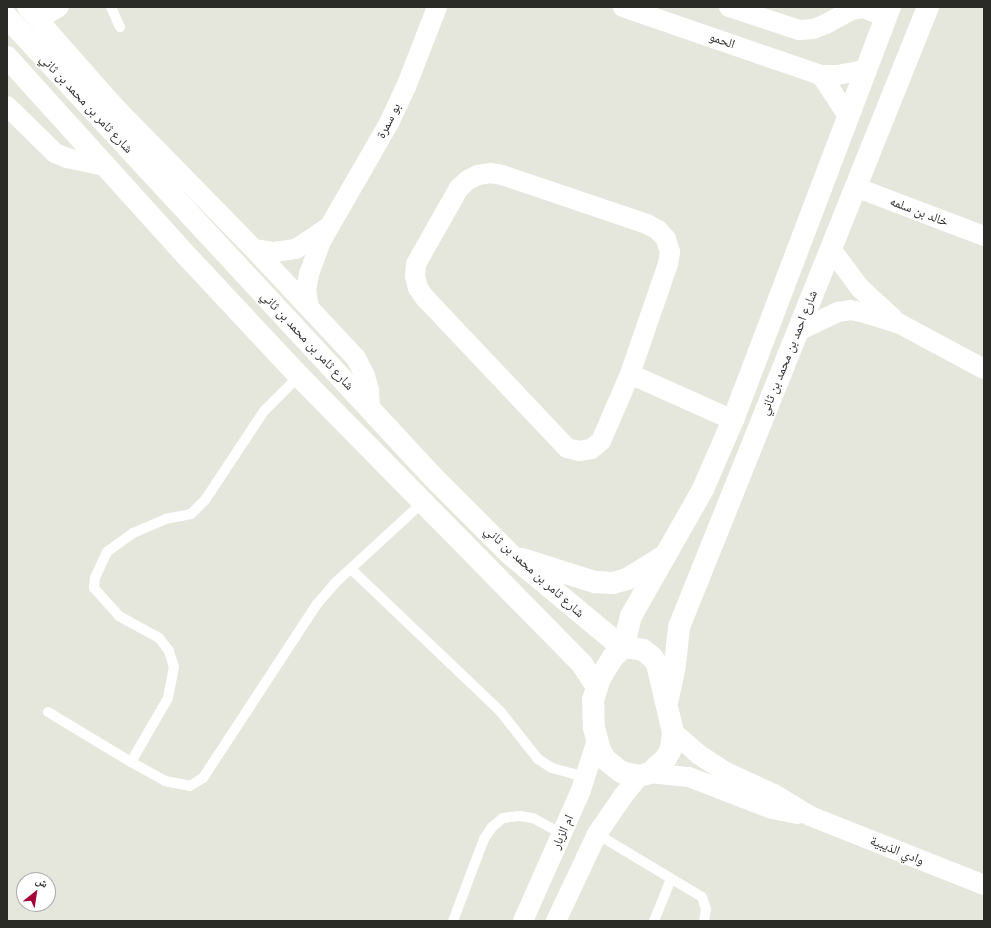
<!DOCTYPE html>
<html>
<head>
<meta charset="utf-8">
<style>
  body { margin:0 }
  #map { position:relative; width:991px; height:928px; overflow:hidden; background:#e5e7dc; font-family:"Varela Round","Noto Naskh Arabic",sans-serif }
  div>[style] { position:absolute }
  .service>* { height:10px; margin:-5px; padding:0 5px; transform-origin:5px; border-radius:5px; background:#fff }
  .minor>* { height:20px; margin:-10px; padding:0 10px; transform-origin:10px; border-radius:10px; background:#fff }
  .tertiary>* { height:22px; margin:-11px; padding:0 11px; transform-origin:11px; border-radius:11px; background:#fff }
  span { translate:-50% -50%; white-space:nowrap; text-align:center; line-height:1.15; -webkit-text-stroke:3px #fff; paint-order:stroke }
  .street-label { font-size:13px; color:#2a2b27 }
  .frame { position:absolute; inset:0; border:8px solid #2a2b27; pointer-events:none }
  .north { position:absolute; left:16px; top:872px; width:40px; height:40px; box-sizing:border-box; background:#fff; border:1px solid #aaaaa9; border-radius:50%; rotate:30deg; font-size:11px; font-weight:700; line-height:16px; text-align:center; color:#2a2b27 }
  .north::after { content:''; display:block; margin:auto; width:14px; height:18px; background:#a20235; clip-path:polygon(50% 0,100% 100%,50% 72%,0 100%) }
</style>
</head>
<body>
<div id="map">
  <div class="service">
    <i style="left:111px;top:7px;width:22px;rotate:66deg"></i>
    <i style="left:299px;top:376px;width:49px;rotate:135deg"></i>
    <i style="left:264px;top:411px;width:107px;rotate:123.5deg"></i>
    <i style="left:205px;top:500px;width:20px;rotate:135deg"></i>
    <i style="left:191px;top:514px;width:25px;rotate:169deg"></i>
    <i style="left:166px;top:519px;width:36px;rotate:157deg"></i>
    <i style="left:133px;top:533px;width:32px;rotate:144deg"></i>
    <i style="left:107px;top:552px;width:29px;rotate:115deg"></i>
    <i style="left:95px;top:578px;width:10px;rotate:96deg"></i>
    <i style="left:94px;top:588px;width:38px;rotate:48deg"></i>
    <i style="left:119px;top:616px;width:46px;rotate:28.8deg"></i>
    <i style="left:159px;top:638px;width:16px;rotate:52deg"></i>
    <i style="left:169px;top:651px;width:17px;rotate:73deg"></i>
    <i style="left:174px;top:667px;width:32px;rotate:101deg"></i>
    <i style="left:168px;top:698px;width:74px;rotate:120deg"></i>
    <i style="left:131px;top:762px;width:39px;rotate:29deg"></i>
    <i style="left:165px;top:781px;width:25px;rotate:11deg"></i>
    <i style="left:190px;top:786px;width:15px;rotate:-32deg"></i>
    <i style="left:203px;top:778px;width:208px;rotate:-56.8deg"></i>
    <i style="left:317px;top:604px;width:28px;rotate:-49deg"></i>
    <i style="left:335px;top:583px;width:118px;rotate:-42.6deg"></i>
    <i style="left:351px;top:569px;width:206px;rotate:43.6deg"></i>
    <i style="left:500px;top:711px;width:61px;rotate:51.6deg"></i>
    <i style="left:538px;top:759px;width:17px;rotate:33deg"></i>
    <i style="left:552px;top:768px;width:34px;rotate:15deg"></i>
    <i style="left:48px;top:712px;width:97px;rotate:31.1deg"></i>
    <i style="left:597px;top:834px;width:122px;rotate:31deg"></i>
    <i style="left:702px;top:897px;width:13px;rotate:72deg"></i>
    <i style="left:706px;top:909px;width:12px;rotate:99deg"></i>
    <i style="left:453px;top:921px;width:88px;rotate:-69.3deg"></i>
    <i style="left:484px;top:839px;width:14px;rotate:-56deg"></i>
    <i style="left:492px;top:827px;width:14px;rotate:-39deg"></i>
    <i style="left:503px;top:818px;width:16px;rotate:-7deg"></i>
    <i style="left:519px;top:816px;width:14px;rotate:8deg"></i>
    <i style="left:533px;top:818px;width:33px;rotate:29deg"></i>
    <i style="left:654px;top:921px;width:45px;rotate:-68deg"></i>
  </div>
  <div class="minor">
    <i style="left:27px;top:7px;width:132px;rotate:48.7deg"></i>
    <i style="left:114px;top:106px;width:200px;rotate:45.6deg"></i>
    <i style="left:254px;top:249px;width:149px;rotate:46.9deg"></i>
    <i style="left:356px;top:358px;width:20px;rotate:63deg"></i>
    <i style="left:365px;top:376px;width:15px;rotate:74deg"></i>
    <i style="left:369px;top:390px;width:19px;rotate:87deg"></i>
    <i style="left:623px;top:7px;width:209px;rotate:19deg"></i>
    <i style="left:821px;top:75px;width:16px"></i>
    <i style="left:837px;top:75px;width:23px;rotate:-10deg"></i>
    <i style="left:860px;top:71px;width:9px;rotate:-32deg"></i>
    <i style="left:729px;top:7px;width:74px;rotate:18.2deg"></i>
    <i style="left:799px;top:30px;width:14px;rotate:-4deg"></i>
    <i style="left:813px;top:29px;width:14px;rotate:-21deg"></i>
    <i style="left:826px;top:24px;width:29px;rotate:-29deg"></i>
    <i style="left:851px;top:10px;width:12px;rotate:-9deg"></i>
    <i style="left:863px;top:8px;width:25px;rotate:21deg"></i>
    <i style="left:38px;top:19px;width:24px;rotate:-30deg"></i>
    <i style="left:821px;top:75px;width:49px;rotate:56.6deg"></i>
    <i style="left:7px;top:106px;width:67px;rotate:44.4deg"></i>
    <i style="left:55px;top:153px;width:13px;rotate:23deg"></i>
    <i style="left:67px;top:158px;width:40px;rotate:12deg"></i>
    <i style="left:490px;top:173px;width:12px;rotate:9deg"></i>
    <i style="left:502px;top:175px;width:153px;rotate:18.7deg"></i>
    <i style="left:647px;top:224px;width:13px;rotate:29deg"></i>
    <i style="left:658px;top:230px;width:12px;rotate:48deg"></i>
    <i style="left:666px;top:239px;width:14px;rotate:73deg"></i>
    <i style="left:670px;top:252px;width:12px;rotate:99deg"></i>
    <i style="left:668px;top:264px;width:116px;rotate:109.1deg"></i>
    <i style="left:630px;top:374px;width:73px;rotate:113.4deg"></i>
    <i style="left:601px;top:441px;width:13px;rotate:141deg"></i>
    <i style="left:591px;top:449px;width:12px;rotate:171deg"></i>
    <i style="left:579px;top:451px;width:12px;rotate:-166deg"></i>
    <i style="left:567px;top:448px;width:207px;rotate:-133.4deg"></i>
    <i style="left:425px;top:298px;width:12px;rotate:-125deg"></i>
    <i style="left:418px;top:288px;width:12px;rotate:-104deg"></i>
    <i style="left:415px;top:276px;width:12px;rotate:-85deg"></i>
    <i style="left:416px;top:264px;width:87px;rotate:-60.5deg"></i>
    <i style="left:459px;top:188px;width:12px;rotate:-42deg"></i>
    <i style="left:468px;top:180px;width:11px;rotate:-27deg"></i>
    <i style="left:478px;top:175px;width:12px;rotate:-9deg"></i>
    <i style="left:855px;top:187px;width:138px;rotate:20.8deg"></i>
    <i style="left:254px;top:249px;width:20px;rotate:9deg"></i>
    <i style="left:274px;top:252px;width:22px;rotate:-8deg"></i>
    <i style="left:296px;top:249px;width:36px;rotate:-34deg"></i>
    <i style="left:831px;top:249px;width:49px;rotate:53.4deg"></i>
    <i style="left:860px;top:288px;width:45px;rotate:42.3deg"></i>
    <i style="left:309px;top:308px;width:18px;rotate:-99deg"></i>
    <i style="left:306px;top:290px;width:16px;rotate:-79deg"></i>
    <i style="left:309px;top:274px;width:33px;rotate:-70deg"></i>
    <i style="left:320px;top:243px;width:138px;rotate:-60.1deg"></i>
    <i style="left:389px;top:123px;width:40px;rotate:-65deg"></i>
    <i style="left:406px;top:87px;width:86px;rotate:-68.8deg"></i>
    <i style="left:798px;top:331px;width:44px;rotate:-25.4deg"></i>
    <i style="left:838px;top:312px;width:12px;rotate:-9deg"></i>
    <i style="left:850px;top:310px;width:11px;rotate:10deg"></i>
    <i style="left:861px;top:312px;width:41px;rotate:17.1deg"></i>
    <i style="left:900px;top:324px;width:95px;rotate:28.2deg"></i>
    <i style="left:630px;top:374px;width:113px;rotate:24.1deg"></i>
    <i style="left:673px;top:732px;width:33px;rotate:41deg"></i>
    <i style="left:698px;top:754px;width:31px;rotate:33deg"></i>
    <i style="left:724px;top:771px;width:55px;rotate:24.7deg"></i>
    <i style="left:774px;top:794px;width:42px;rotate:31.4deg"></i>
    <i style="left:810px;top:816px;width:187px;rotate:21.6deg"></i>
    <i style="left:650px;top:773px;width:39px;rotate:6deg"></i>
    <i style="left:689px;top:777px;width:89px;rotate:21.1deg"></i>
    <i style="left:772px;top:809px;width:26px;rotate:11deg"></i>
    <i style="left:523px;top:921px;width:143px;rotate:-66.1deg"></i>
    <i style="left:581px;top:790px;width:52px;rotate:-72.3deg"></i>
    <i style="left:556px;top:921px;width:96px;rotate:-64.8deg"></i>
    <i style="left:597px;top:834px;width:46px;rotate:-55.6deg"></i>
    <i style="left:623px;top:796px;width:26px;rotate:-51deg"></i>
  </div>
  <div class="tertiary">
    <i style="left:7px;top:17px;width:627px;rotate:47.2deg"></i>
    <i style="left:433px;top:477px;width:110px;rotate:45deg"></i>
    <i style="left:511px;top:555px;width:146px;rotate:39.7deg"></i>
    <i style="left:623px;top:648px;width:33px;rotate:-76deg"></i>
    <i style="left:631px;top:616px;width:146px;rotate:-60.4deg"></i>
    <i style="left:703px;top:489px;width:75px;rotate:-66.5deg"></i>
    <i style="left:733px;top:420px;width:442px;rotate:-69.2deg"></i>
    <i style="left:7px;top:57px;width:266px;rotate:47.9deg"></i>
    <i style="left:185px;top:254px;width:167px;rotate:46.9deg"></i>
    <i style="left:299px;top:376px;width:404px;rotate:45.5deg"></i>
    <i style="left:582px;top:664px;width:27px;rotate:57deg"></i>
    <i style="left:522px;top:559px;width:77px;rotate:17.5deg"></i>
    <i style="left:595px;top:582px;width:18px;rotate:3deg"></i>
    <i style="left:613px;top:583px;width:15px;rotate:-16deg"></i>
    <i style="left:627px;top:579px;width:44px;rotate:-31.9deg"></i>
    <i style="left:623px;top:648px;width:9px"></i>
    <i style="left:632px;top:648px;width:11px;rotate:10deg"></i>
    <i style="left:643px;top:650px;width:11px;rotate:38deg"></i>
    <i style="left:652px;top:657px;width:9px;rotate:54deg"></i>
    <i style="left:657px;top:664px;width:70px;rotate:76.8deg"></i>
    <i style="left:673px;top:732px;width:17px;rotate:97deg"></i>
    <i style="left:671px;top:749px;width:10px;rotate:119deg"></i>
    <i style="left:666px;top:758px;width:22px;rotate:137deg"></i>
    <i style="left:650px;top:773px;width:11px;rotate:165deg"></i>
    <i style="left:639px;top:776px;width:18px;rotate:-167deg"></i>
    <i style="left:621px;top:772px;width:21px;rotate:-141deg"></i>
    <i style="left:605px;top:759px;width:10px;rotate:-119deg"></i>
    <i style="left:600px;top:750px;width:24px;rotate:-105deg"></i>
    <i style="left:594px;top:727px;width:27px;rotate:-92deg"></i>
    <i style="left:593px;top:700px;width:23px;rotate:-72deg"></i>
    <i style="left:600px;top:678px;width:25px;rotate:-58deg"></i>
    <i style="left:613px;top:657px;width:13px;rotate:-42deg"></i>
    <i style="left:667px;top:703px;width:39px;rotate:-78deg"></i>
    <i style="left:675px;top:665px;width:38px;rotate:-84deg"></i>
    <i style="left:679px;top:627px;width:668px;rotate:-68.12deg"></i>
  </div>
  <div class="street-label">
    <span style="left:722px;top:41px;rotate:19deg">الحمو</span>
    <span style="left:86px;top:104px;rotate:47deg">شارع ثامر بن محمد بن ثاني</span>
    <span style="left:389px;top:121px;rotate:-63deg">بو سمرة</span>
    <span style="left:919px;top:212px;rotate:21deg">خالد بن سلمه</span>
    <span style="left:307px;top:341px;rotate:47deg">شارع ثامر بن محمد بن ثاني</span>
    <span style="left:789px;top:353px;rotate:-68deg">شارع احمد بن محمد بن ثاني</span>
    <span style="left:534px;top:572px;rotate:42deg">شارع ثامر بن محمد بن ثاني</span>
    <span style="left:563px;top:832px;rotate:-66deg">ام الزبار</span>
    <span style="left:897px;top:851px;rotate:22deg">وادي الذيبية</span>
  </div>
  <div class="frame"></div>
  <div class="north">ش</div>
</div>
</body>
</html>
